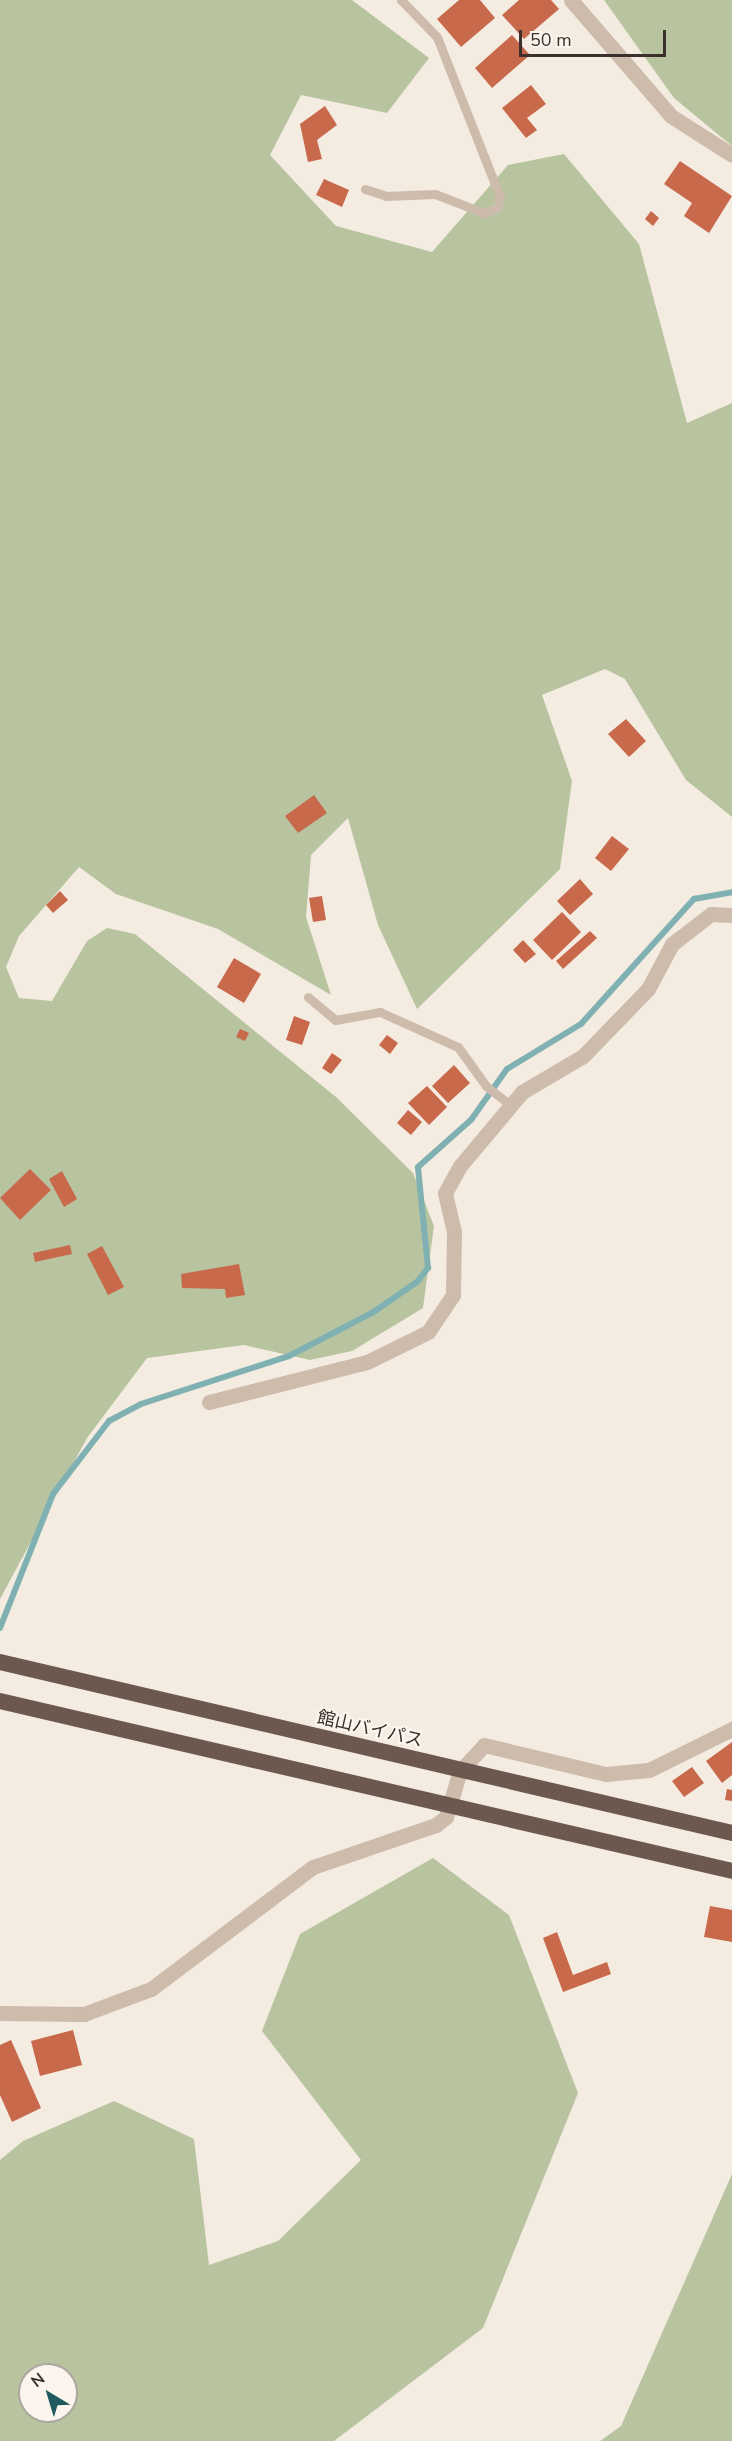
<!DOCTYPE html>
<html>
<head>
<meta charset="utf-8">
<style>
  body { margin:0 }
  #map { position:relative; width:732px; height:2441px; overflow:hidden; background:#f4ebe1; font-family:"Nunito Sans","Noto Sans JP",sans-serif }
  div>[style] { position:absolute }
  .green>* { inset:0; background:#b8c4a0 }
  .stream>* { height:6px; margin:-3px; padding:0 3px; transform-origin:3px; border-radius:3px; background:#7fb0b2 }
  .building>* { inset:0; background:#c8694b }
  .service>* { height:9px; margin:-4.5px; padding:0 4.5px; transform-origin:4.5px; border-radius:4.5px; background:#cdbbac }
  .minor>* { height:15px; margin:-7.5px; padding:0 7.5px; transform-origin:7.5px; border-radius:7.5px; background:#cdbbac }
  .trunk>* { height:16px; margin:-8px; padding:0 8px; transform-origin:8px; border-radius:8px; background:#6c584f }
  span { translate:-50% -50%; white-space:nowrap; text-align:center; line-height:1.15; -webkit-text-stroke:4.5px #fbf5ee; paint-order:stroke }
  .street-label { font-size:18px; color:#3b302b }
  .north { position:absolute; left:18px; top:2363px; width:60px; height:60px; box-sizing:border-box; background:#fbf5ee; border:2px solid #aea6a0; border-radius:50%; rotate:322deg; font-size:16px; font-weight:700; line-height:24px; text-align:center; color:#3b302b }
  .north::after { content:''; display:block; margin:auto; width:21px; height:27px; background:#1f5a5e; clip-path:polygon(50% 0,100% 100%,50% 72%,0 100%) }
  .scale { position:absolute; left:519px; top:30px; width:147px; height:27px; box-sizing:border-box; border:3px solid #3b302b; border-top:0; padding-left:8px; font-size:18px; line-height:21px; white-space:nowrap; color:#3b302b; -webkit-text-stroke:4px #fbf5ee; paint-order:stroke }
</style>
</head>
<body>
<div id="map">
  <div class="green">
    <i style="clip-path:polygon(0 0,352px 0,429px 58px,387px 113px,301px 95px,270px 155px,336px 226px,432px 252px,508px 165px,564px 154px,639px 244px,687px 423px,732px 403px,732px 817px,686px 780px,625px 679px,605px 669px,542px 695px,572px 781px,560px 869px,417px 1009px,378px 925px,348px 818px,311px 855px,306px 917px,331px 995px,218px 929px,116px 894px,79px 867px,19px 936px,6px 967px,19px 998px,52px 1001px,87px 941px,107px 928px,135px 934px,336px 1097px,413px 1173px,434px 1226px,423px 1308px,352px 1351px,310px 1360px,244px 1345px,147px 1358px,87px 1438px,0 1599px)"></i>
    <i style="clip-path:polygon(604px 0,732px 0,732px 146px,674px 98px)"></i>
    <i style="clip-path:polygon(evenodd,433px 1858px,509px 1915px,578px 2093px,483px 2328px,334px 2441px,0 2441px,0 2160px,23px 2141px,114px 2101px,194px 2139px,209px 2265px,278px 2241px,361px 2160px,262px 2031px,300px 1934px,433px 1858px,30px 2375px,66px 2375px,66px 2411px,30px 2411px,30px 2375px)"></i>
    <i style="clip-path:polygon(732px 2174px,732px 2441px,600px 2441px,621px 2426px)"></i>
  </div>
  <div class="stream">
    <i style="left:0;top:1628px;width:144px;rotate:-68.4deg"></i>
    <i style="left:53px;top:1494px;width:92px;rotate:-52.5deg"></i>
    <i style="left:109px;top:1421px;width:36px;rotate:-28deg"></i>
    <i style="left:141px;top:1404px;width:156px;rotate:-18deg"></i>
    <i style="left:289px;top:1356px;width:93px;rotate:-27.4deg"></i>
    <i style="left:372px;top:1313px;width:55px;rotate:-34.6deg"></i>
    <i style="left:417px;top:1282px;width:18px;rotate:-52deg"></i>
    <i style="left:428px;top:1268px;width:101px;rotate:-95.7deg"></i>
    <i style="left:418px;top:1167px;width:71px;rotate:-41.6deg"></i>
    <i style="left:471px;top:1120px;width:62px;rotate:-54.8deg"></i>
    <i style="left:507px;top:1069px;width:87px;rotate:-31.3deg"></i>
    <i style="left:581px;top:1024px;width:169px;rotate:-47.9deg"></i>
    <i style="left:694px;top:899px;width:39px;rotate:-10deg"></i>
  </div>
  <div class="building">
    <i style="clip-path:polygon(459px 0,480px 0,495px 18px,461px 47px,437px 19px)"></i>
    <i style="clip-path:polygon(519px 0,551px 0,559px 9px,524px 39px,502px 15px)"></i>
    <i style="clip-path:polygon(512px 35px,530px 55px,492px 88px,475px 68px)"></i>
    <i style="clip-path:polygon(531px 85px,546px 104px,527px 118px,537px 130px,526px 138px,502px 108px)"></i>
    <i style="clip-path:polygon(325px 106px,337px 125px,317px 140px,322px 159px,308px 162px,300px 124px)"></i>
    <i style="clip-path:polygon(680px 161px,732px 196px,709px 233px,684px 216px,692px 203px,664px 184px)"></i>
    <i style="clip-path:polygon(324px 179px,349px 190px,342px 207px,316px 195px)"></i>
    <i style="clip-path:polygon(651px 211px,659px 218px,653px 226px,645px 219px)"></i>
    <i style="clip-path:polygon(626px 719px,646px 741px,629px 757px,608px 734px)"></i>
    <i style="clip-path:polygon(314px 795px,327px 813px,298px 833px,285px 816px)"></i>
    <i style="clip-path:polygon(612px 836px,629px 849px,611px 871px,595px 858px)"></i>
    <i style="clip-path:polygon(580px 879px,593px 894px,570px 915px,557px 901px)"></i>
    <i style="clip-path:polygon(60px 891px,68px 900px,53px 913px,46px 905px)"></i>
    <i style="clip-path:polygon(322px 896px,326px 920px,313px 922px,309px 898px)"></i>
    <i style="clip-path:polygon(562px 912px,581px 932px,552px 960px,533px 940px)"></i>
    <i style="clip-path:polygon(590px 931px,597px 938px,563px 969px,556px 961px)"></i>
    <i style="clip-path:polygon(523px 940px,536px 954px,525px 963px,513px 950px)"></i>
    <i style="clip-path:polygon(234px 958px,261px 974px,244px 1003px,217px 987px)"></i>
    <i style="clip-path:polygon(294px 1016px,310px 1022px,302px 1045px,286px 1040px)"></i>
    <i style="clip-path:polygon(240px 1029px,249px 1033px,245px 1041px,236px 1037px)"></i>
    <i style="clip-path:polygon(387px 1035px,398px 1043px,390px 1054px,379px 1045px)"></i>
    <i style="clip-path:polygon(332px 1053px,342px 1060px,331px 1074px,322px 1068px)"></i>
    <i style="clip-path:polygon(454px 1065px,470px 1083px,448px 1103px,432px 1086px)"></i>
    <i style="clip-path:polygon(427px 1086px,447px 1107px,429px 1125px,408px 1103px)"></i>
    <i style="clip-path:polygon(408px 1110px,422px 1122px,411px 1135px,397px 1123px)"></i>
    <i style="clip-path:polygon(30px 1169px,51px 1190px,20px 1220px,0 1198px)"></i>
    <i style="clip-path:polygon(62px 1171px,77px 1199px,64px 1207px,49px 1179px)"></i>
    <i style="clip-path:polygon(70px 1245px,72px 1254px,35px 1262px,33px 1253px)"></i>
    <i style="clip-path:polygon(102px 1246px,124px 1287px,108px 1295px,87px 1254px)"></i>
    <i style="clip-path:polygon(239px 1264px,245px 1295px,226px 1298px,225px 1289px,182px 1288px,181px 1274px)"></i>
    <i style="clip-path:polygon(732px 1742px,732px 1775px,722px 1783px,706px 1761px)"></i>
    <i style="clip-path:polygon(692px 1767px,704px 1783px,684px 1797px,672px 1781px)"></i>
    <i style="clip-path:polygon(727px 1789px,732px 1790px,732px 1801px,725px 1800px)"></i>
    <i style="clip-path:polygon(710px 1906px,732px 1910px,732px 1942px,704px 1937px)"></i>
    <i style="clip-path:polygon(557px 1932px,573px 1975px,607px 1962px,611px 1974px,563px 1992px,543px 1938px)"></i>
    <i style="clip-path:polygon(73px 2030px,82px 2065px,40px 2076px,31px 2041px)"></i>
    <i style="clip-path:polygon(11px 2040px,41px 2108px,12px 2122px,0 2095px,0 2045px)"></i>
  </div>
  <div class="service">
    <i style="left:365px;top:189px;width:22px;rotate:18deg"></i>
    <i style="left:386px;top:196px;width:49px;rotate:-2.3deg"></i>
    <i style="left:435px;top:194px;width:53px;rotate:21.2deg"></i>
    <i style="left:484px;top:213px;width:14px;rotate:-21deg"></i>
    <i style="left:497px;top:208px;width:11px;rotate:-75deg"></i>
    <i style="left:500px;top:197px;width:172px;rotate:-111.5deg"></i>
    <i style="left:437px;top:37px;width:52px;rotate:-134.2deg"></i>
    <i style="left:308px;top:997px;width:35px;rotate:40deg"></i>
    <i style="left:335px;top:1020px;width:46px;rotate:-10.1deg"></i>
    <i style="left:380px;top:1012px;width:85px;rotate:24.2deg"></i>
    <i style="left:458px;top:1047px;width:48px;rotate:54.3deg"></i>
    <i style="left:486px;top:1086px;width:33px;rotate:38deg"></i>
  </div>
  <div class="minor">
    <i style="left:571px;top:0;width:153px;rotate:49.2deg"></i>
    <i style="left:671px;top:116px;width:72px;rotate:32.6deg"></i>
    <i style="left:209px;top:1402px;width:163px;rotate:-14.2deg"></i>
    <i style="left:367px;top:1362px;width:68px;rotate:-26.2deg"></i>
    <i style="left:428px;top:1332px;width:45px;rotate:-56deg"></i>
    <i style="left:453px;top:1295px;width:63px;rotate:-89.1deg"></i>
    <i style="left:454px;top:1232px;width:40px;rotate:-103deg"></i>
    <i style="left:445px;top:1193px;width:31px;rotate:-61deg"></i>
    <i style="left:460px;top:1166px;width:97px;rotate:-50deg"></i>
    <i style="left:522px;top:1092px;width:71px;rotate:-30.5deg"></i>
    <i style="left:583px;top:1056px;width:93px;rotate:-45.9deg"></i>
    <i style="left:648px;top:989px;width:51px;rotate:-61.9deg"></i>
    <i style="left:672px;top:944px;width:49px;rotate:-37.6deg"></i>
    <i style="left:711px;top:914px;width:21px;rotate:3deg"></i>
    <i style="left:0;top:2013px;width:84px;rotate:0.7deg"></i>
    <i style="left:84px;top:2014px;width:72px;rotate:-20.5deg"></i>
    <i style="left:151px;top:1989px;width:203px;rotate:-37deg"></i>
    <i style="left:313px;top:1867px;width:130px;rotate:-18.9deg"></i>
    <i style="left:436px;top:1825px;width:13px;rotate:-39deg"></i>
    <i style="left:446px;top:1817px;width:48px;rotate:-73.1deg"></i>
    <i style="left:460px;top:1771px;width:35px;rotate:-47deg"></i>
    <i style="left:484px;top:1745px;width:125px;rotate:13.4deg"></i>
    <i style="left:606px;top:1774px;width:43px;rotate:-5.3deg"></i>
    <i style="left:649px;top:1770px;width:93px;rotate:-26.3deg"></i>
  </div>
  <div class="trunk">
    <i style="left:0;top:1662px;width:752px;rotate:13.15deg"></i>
    <i style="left:0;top:1701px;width:751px;rotate:13.07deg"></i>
  </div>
  <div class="street-label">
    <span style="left:370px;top:1729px;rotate:13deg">館山バイパス</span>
  </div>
  <div class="north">N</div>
  <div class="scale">50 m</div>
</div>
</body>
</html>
